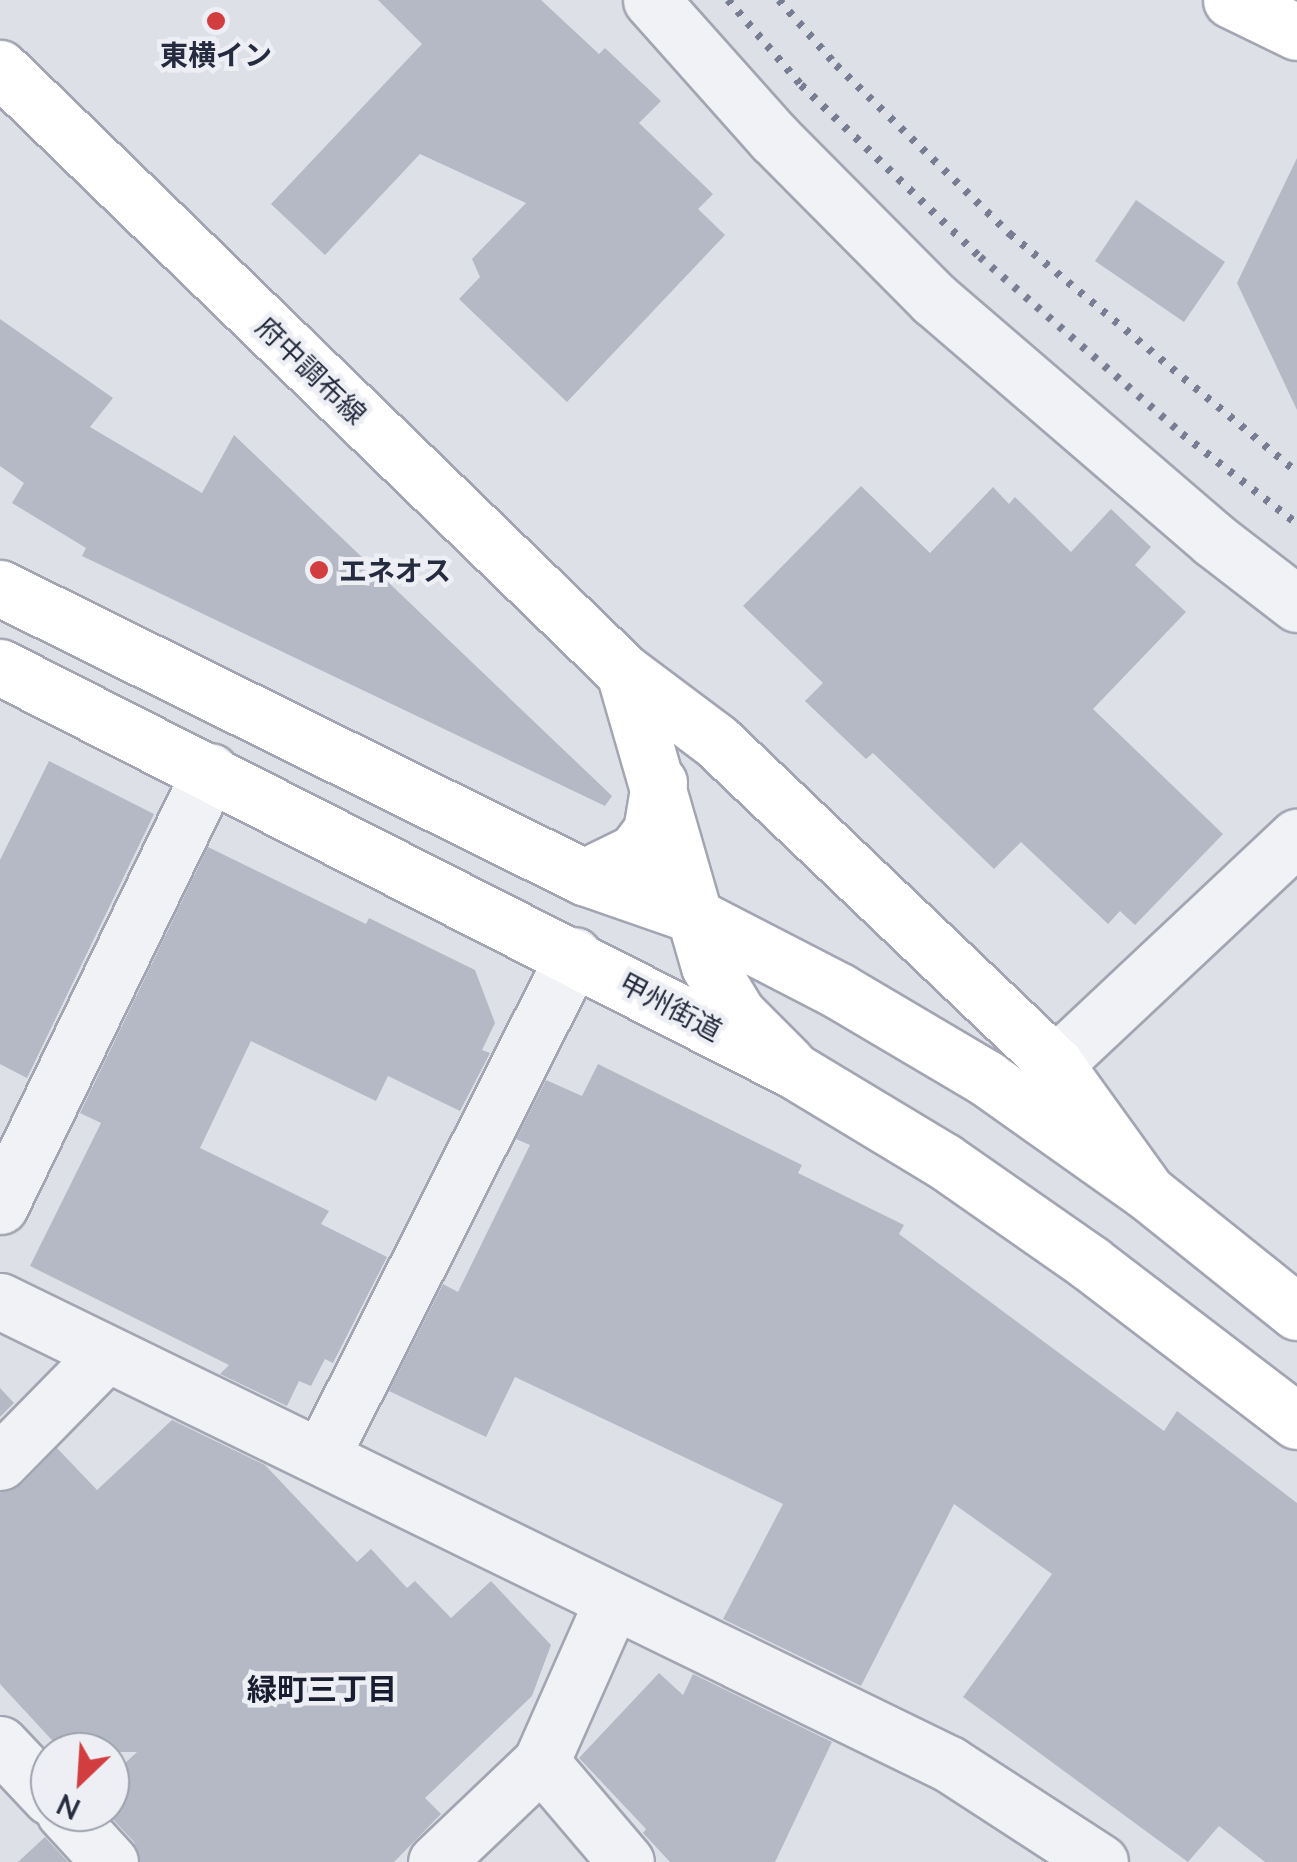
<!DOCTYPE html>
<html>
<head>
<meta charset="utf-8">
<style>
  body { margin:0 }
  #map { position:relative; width:1297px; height:1862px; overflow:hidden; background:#dee0e8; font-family:Lato,"Noto Sans JP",sans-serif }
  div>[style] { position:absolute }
  .building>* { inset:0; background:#b5b9c5 }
  .roads { filter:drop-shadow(2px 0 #a3a6b2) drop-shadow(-2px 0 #a3a6b2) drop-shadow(0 2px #a3a6b2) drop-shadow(0 -2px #a3a6b2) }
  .street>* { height:55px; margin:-27.5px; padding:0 27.5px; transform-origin:27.5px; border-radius:27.5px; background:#f0f2f6 }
  .secondary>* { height:55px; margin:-27.5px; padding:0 27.5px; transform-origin:27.5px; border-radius:27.5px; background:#fff }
  .highway>* { height:55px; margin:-27.5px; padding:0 27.5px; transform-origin:27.5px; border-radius:27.5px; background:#fff }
  .rail>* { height:8px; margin-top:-4px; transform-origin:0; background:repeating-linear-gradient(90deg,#777d92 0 5px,transparent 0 15px) }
  .dots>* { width:28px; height:28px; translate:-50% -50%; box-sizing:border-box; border:5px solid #edeff5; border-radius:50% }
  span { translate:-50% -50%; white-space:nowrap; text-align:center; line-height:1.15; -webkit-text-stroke:9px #edeff5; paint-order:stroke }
  .poi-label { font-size:28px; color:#262c3f; font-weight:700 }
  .left { translate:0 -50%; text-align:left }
  .street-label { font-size:28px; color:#262c3f }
  .neighbourhood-label { font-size:30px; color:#191d30; font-weight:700 }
  .north { position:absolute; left:30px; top:1732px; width:100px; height:100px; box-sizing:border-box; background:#edeff5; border:2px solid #9da1ac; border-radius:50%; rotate:205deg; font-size:28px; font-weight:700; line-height:40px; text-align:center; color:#262c3f }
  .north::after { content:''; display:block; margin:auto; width:35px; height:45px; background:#d23d40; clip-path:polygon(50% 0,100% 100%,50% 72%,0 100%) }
</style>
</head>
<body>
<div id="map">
  <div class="building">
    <i style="clip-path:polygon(378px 0,541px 0,599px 54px,605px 48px,661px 101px,639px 123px,713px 194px,698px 209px,725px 235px,567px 402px,459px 299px,480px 277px,472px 259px,526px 203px,420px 154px,325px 255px,271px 204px,422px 44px)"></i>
    <i style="clip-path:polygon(1297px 158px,1297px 410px,1237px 283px)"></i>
    <i style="clip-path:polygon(1136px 200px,1225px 262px,1184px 322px,1095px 261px)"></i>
    <i style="clip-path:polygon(0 319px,113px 398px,90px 427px,202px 493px,234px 435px,612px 796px,605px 806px,82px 556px,86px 548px,12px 503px,24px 483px,0 466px)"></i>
    <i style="clip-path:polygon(861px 486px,930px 553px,993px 487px,1009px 504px,1015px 497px,1071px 552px,1111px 509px,1151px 547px,1135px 565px,1186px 612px,1093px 709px,1223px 834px,1135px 925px,1120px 911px,1108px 924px,1021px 842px,994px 869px,873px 753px,866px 759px,805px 701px,823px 683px,743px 606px)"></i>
    <i style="clip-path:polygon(49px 761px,154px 814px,27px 1078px,0 1064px,0 860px)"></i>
    <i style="clip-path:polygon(208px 847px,366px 924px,369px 918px,475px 970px,495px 1023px,482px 1050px,490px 1053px,460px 1111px,388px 1076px,376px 1101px,251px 1041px,200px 1148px,329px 1211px,321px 1224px,387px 1257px,333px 1363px,325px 1359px,311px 1386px,299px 1381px,287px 1406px,220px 1374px,229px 1365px,30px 1266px,101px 1123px,80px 1113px)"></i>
    <i style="clip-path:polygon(598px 1064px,802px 1165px,798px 1173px,904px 1225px,899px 1234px,1164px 1431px,1177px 1411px,1297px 1503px,1297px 1862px,1265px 1862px,1219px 1826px,1188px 1862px,963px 1697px,1052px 1574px,954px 1504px,861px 1686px,723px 1619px,783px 1504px,515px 1377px,486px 1437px,389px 1391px,443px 1284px,458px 1292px,530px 1145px,516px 1139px,546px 1080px,582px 1096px)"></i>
    <i style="clip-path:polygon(0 1388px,14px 1403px,0 1417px)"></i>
    <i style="clip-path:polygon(172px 1420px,265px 1465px,357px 1562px,371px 1549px,407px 1588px,415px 1581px,451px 1618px,491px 1581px,551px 1645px,532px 1696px,425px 1798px,441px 1814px,394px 1862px,140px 1862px,134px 1842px,106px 1812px,110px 1812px,110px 1777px,137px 1752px,63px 1752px,0 1684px,0 1492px,22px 1484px,57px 1448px,97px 1490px)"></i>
    <i style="clip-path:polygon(659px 1673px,683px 1695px,693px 1674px,832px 1742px,775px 1862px,670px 1862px,643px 1833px,646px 1829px,579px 1758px)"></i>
    <i style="clip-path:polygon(45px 1837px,68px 1862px,18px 1862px)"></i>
  </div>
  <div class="roads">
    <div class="street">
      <i style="left:651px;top:0;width:185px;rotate:48.3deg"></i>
      <i style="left:774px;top:138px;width:227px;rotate:45.2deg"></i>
      <i style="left:934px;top:299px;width:369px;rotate:40.7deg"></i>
      <i style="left:1214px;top:540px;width:105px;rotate:37.6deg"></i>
      <i style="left:1055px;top:1064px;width:332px;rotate:-43.2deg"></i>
      <i style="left:0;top:1206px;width:483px;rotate:-64.2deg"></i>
      <i style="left:0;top:1301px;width:1056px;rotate:26.01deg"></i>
      <i style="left:949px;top:1764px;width:180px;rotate:33deg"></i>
      <i style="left:321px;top:1457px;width:562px;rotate:-63.25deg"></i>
      <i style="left:0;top:1462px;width:150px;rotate:-45.5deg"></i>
      <i style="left:0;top:1744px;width:73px;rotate:46.7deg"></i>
      <i style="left:541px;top:1762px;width:131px;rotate:49.6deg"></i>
      <i style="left:64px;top:1812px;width:68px;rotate:47.4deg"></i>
      <i style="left:436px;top:1862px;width:145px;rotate:-43.6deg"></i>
      <i style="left:541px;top:1762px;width:175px;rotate:-66.1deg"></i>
    </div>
    <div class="secondary">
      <i style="left:1231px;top:0;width:73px;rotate:25.9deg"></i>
      <i style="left:0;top:68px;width:868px;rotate:44.07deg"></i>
      <i style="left:624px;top:672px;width:115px;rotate:36.9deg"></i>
      <i style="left:716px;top:741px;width:468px;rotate:43.6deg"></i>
      <i style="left:1055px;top:1064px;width:150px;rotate:54.2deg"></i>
      <i style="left:624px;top:672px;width:306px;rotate:73.9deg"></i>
      <i style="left:709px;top:966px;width:56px;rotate:58.9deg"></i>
      <i style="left:738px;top:1014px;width:69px;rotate:45deg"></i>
      <i style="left:584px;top:877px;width:57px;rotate:-26.1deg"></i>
      <i style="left:635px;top:852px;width:26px;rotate:-53deg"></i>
      <i style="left:651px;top:831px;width:49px;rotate:-80.5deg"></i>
    </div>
    <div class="highway">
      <i style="left:0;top:588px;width:652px;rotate:26.33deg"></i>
      <i style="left:584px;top:877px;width:112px;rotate:19.2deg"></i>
      <i style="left:690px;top:914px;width:168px;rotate:27.3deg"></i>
      <i style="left:839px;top:991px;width:171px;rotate:30.6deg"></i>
      <i style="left:986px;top:1078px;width:197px;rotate:35.3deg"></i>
      <i style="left:1147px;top:1192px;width:192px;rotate:38.7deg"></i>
      <i style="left:0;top:667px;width:890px;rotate:26.94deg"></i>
      <i style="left:793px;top:1070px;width:176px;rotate:31.1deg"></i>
      <i style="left:944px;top:1161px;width:178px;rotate:34.9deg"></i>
      <i style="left:1090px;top:1263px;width:260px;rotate:37.4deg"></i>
    </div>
  </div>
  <div class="rail">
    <i style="left:728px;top:0;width:112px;rotate:49.3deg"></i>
    <i style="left:801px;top:85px;width:248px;rotate:43.9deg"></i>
    <i style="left:980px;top:257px;width:269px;rotate:41.2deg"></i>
    <i style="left:1182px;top:434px;width:146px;rotate:38deg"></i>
    <i style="left:779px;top:0;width:86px;rotate:48.8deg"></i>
    <i style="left:836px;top:65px;width:243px;rotate:44.2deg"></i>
    <i style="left:1010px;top:234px;width:373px;rotate:39.7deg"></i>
  </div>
  <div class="dots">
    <i style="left:216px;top:21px;background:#d23d40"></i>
    <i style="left:319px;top:570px;background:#d23d40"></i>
  </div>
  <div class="poi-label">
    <span style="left:216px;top:54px">東横イン</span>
    <span class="left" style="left:339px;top:570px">エネオス</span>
  </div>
  <div class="street-label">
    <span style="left:312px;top:370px;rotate:44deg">府中調布線</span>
    <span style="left:671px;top:1006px;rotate:28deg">甲州街道</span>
  </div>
  <div class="neighbourhood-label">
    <span style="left:322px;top:1688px">緑町三丁目</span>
  </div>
  <div class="north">N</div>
</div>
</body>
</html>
